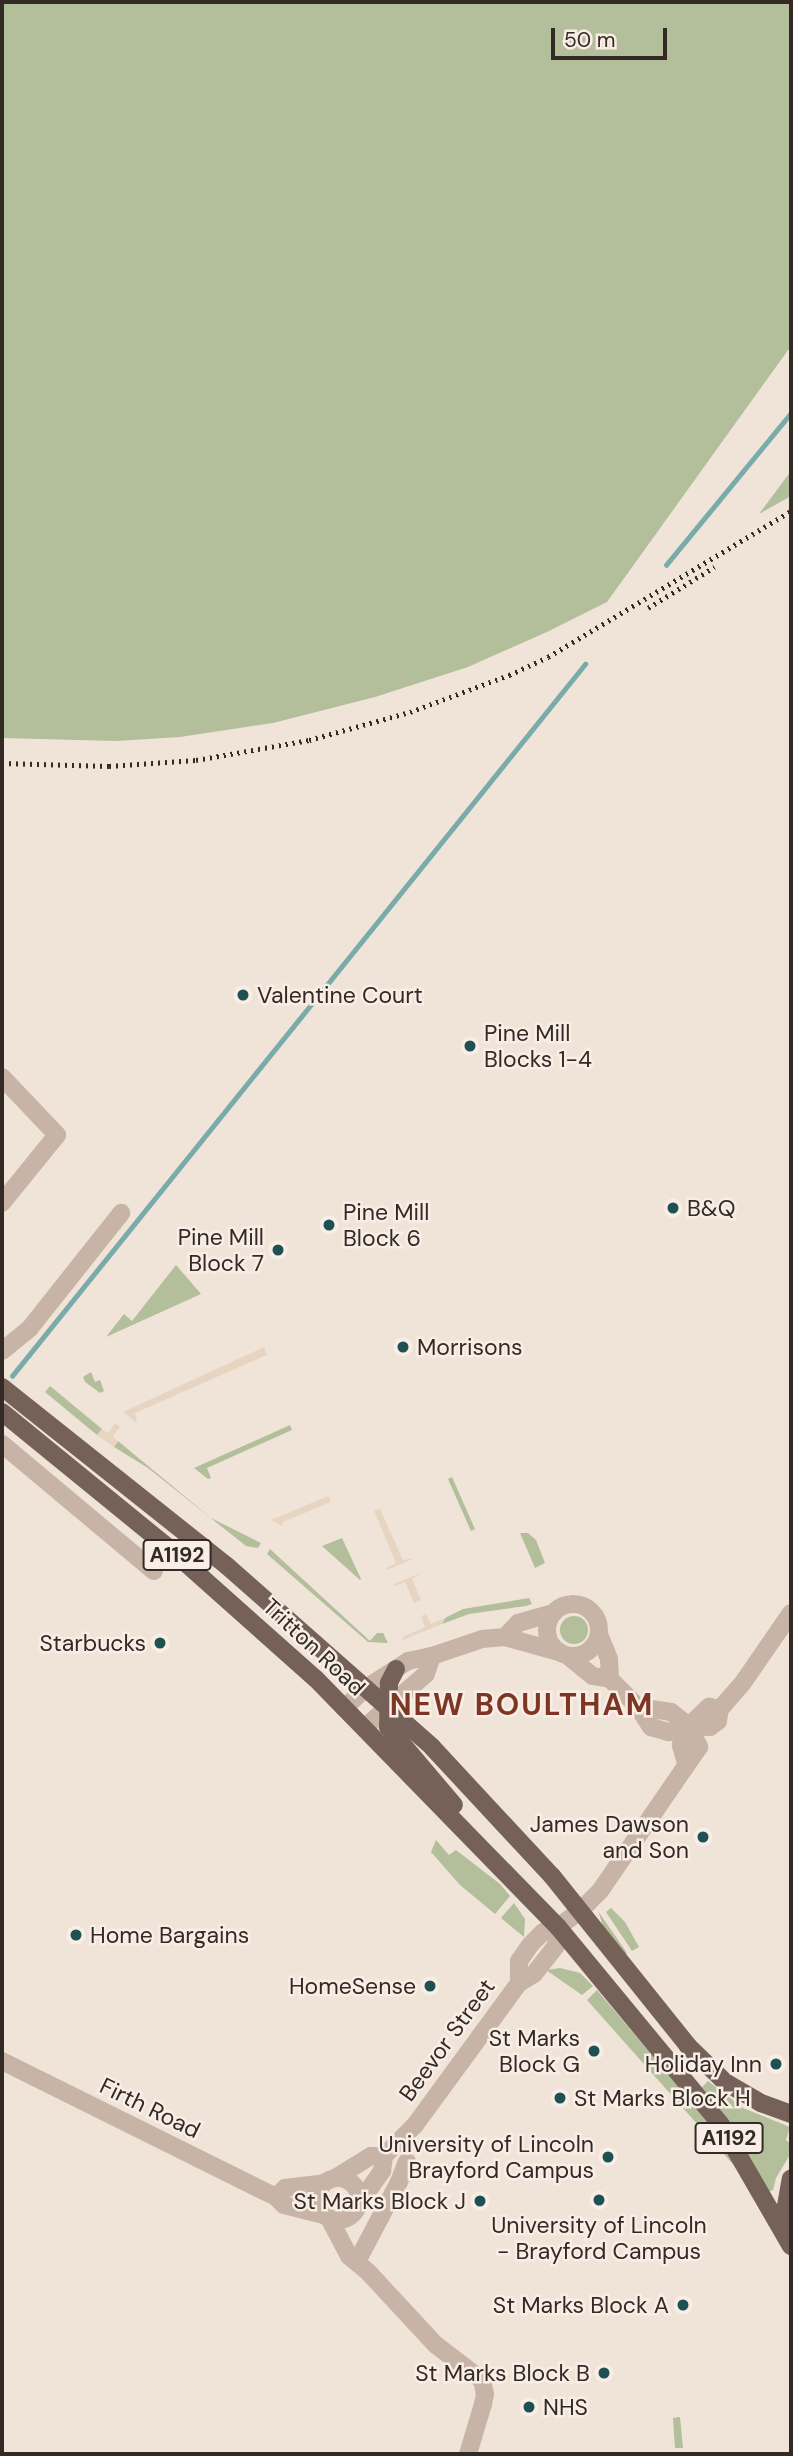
<!DOCTYPE html>
<html>
<head>
<meta charset="utf-8">
<style>
  body { margin:0 }
  #map { position:relative; width:793px; height:2456px; overflow:hidden; background:#f0e4d9; font-family:"DM Sans",sans-serif }
  div>[style] { position:absolute }
  .green>* { inset:0; background:#b3be9a }
  .round { border-radius:50% }
  .plaza>* { inset:0; background:#e7d5c1 }
  .stream>* { height:4.5px; margin:-2.25px; padding:0 2.25px; transform-origin:2.25px; border-radius:2.25px; background:#7aabab }
  .minor>* { height:18px; margin:-9px; padding:0 9px; transform-origin:9px; border-radius:9px; background:#c7b4a6 }
  .minor>.ring { margin:-9px; padding:0; box-sizing:content-box; background:none; border:18px solid #c7b4a6; border-radius:50% }
  .major>* { height:18px; margin:-9px; padding:0 9px; transform-origin:9px; border-radius:9px; background:#756158 }
  .rail>* { height:4.5px; margin-top:-2.25px; transform-origin:0; background:repeating-linear-gradient(90deg,#332a26 0 2px,transparent 0 7px) }
  .dots>* { width:19px; height:19px; translate:-50% -50%; box-sizing:border-box; border:4px solid #f8eee5; border-radius:50% }
  span { translate:-50% -50%; white-space:nowrap; text-align:center; line-height:1.15; -webkit-text-stroke:5px #f8eee5; paint-order:stroke }
  .shield-label span { padding:2px 5px; background:#f8eee5; border:2px solid; border-radius:5px; -webkit-text-stroke-width:0 }
  .shield-label { font-size:21px; color:#332a26; font-weight:700 }
  .poi-label { font-size:23px; color:#332a26 }
  .left { translate:0 -50%; text-align:left }
  .right { translate:-100% -50%; text-align:right }
  .street-label { font-size:23px; color:#332a26 }
  .district-label { font-size:30px; color:#7e3624; font-weight:700; letter-spacing:2px }
  .frame { position:absolute; inset:0; border:4px solid #332a26; pointer-events:none }
  .scale { position:absolute; left:551px; top:28px; width:116px; height:32px; box-sizing:border-box; border:4px solid #332a26; border-top:0; padding-left:9px; font-size:21px; line-height:24px; white-space:nowrap; color:#332a26; -webkit-text-stroke:5px #f8eee5; paint-order:stroke }
</style>
</head>
<body>
<div id="map">
  <div class="green">
    <i style="clip-path:polygon(2px 2px,791px 2px,791px 346px,607px 602px,549px 631px,468px 667px,375px 697px,273px 723px,180px 737px,116px 741px,2px 738px)"></i>
    <i style="clip-path:polygon(791px 471px,791px 496px,759px 514px)"></i>
    <i style="clip-path:polygon(176px 1265px,201px 1294px,106px 1337px,124px 1314px,132px 1321px)"></i>
    <i style="clip-path:polygon(91px 1372px,95px 1382px,100px 1380px,104px 1391px,100px 1393px,85px 1382px,83px 1377px)"></i>
    <i style="clip-path:polygon(50px 1386px,102px 1429px,97px 1435px,45px 1392px)"></i>
    <i style="clip-path:polygon(290px 1425px,292px 1430px,207px 1468px,211px 1478px,208px 1479px,194px 1468px)"></i>
    <i style="clip-path:polygon(118px 1441px,211px 1518px,261px 1543px,258px 1548px,246px 1546px,148px 1468px,114px 1447px)"></i>
    <i style="clip-path:polygon(452px 1477px,475px 1529px,471px 1531px,448px 1479px)"></i>
    <i style="clip-path:polygon(528px 1533px,536px 1540px,545px 1563px,535px 1568px,520px 1533px)"></i>
    <i style="clip-path:polygon(342px 1538px,361px 1579px,360px 1580px,322px 1546px)"></i>
    <i style="clip-path:polygon(270px 1549px,370px 1641px,377px 1633px,383px 1633px,388px 1643px,368px 1642px,267px 1554px)"></i>
    <i style="clip-path:polygon(529px 1598px,532px 1604px,526px 1606px,469px 1614px,442px 1624px,445px 1618px,463px 1609px)"></i>
    <i class="round" style="left:560px;top:1616px;width:28px;height:28px"></i>
    <i style="clip-path:polygon(436px 1840px,449px 1855px,456px 1850px,500px 1884px,510px 1896px,495px 1914px,460px 1885px,431px 1852px)"></i>
    <i style="clip-path:polygon(514px 1903px,525px 1919px,524px 1937px,501px 1918px)"></i>
    <i style="clip-path:polygon(611px 1908px,625px 1922px,639px 1947px,632px 1951px,606px 1912px)"></i>
    <i style="clip-path:polygon(598px 1911px,627px 1953px,625px 1955px,603px 1926px)"></i>
    <i style="clip-path:polygon(560px 1968px,580px 1973px,593px 1986px,582px 1995px,546px 1970px)"></i>
    <i style="clip-path:polygon(597px 1990px,704px 2117px,738px 2170px,587px 2000px)"></i>
    <i style="clip-path:polygon(708px 2081px,743px 2108px,790px 2127px,786px 2140px,791px 2144px,791px 2153px,776px 2178px,773px 2190px,768px 2192px,729px 2123px,702px 2087px)"></i>
    <i style="clip-path:polygon(680px 2417px,683px 2448px,675px 2448px,673px 2418px)"></i>
  </div>
  <div class="plaza">
    <i style="clip-path:polygon(264px 1347px,267px 1355px,135px 1413px,137px 1423px,123px 1412px)"></i>
    <i style="clip-path:polygon(115px 1423px,120px 1427px,113px 1436px,118px 1441px,114px 1447px,97px 1435px,102px 1429px,108px 1433px)"></i>
    <i style="clip-path:polygon(328px 1496px,331px 1502px,283px 1522px,282px 1526px,271px 1520px)"></i>
    <i style="clip-path:polygon(380px 1509px,403px 1560px,415px 1558px,387px 1570px,386px 1568px,396px 1563px,374px 1511px)"></i>
    <i style="clip-path:polygon(421px 1573px,412px 1579px,421px 1600px,414px 1603px,405px 1582px,394px 1587px,394px 1584px)"></i>
    <i style="clip-path:polygon(426px 1614px,431px 1624px,445px 1618px,442px 1624px,403px 1640px,402px 1637px,425px 1627px,421px 1616px)"></i>
  </div>
  <div class="stream">
    <i style="left:666px;top:565px;width:197px;rotate:-50.6deg"></i>
    <i style="left:12px;top:1376px;width:914px;rotate:-51.17deg"></i>
  </div>
  <div class="minor">
    <i style="left:2px;top:1077px;width:80px;rotate:46.5deg"></i>
    <i style="left:57px;top:1135px;width:87px;rotate:129deg"></i>
    <i style="left:2px;top:1351px;width:36px;rotate:-39deg"></i>
    <i style="left:30px;top:1328px;width:147px;rotate:-51.6deg"></i>
    <i style="left:2px;top:1444px;width:198px;rotate:39.9deg"></i>
    <i class="ring" style="left:547px;top:1604px;width:34px;height:34px"></i>
    <i style="left:599px;top:1634px;width:27px;rotate:68deg"></i>
    <i style="left:609px;top:1659px;width:20px;rotate:87deg"></i>
    <i style="left:610px;top:1679px;width:40px;rotate:45deg"></i>
    <i style="left:638px;top:1707px;width:24px;rotate:57deg"></i>
    <i style="left:651px;top:1727px;width:19px;rotate:16deg"></i>
    <i style="left:669px;top:1732px;width:21px;rotate:-17deg"></i>
    <i style="left:689px;top:1726px;width:21px;rotate:3deg"></i>
    <i style="left:710px;top:1727px;width:10px;rotate:-37deg"></i>
    <i style="left:718px;top:1721px;width:12px;rotate:-81deg"></i>
    <i style="left:720px;top:1709px;width:33px;rotate:-49deg"></i>
    <i style="left:742px;top:1684px;width:86px;rotate:-55.4deg"></i>
    <i style="left:505px;top:1637px;width:19px;rotate:-47deg"></i>
    <i style="left:518px;top:1623px;width:37px;rotate:-16deg"></i>
    <i style="left:568px;top:1656px;width:32px;rotate:39deg"></i>
    <i style="left:593px;top:1676px;width:17px;rotate:10deg"></i>
    <i style="left:344px;top:1708px;width:30px;rotate:-42deg"></i>
    <i style="left:366px;top:1688px;width:50px;rotate:-32.7deg"></i>
    <i style="left:408px;top:1661px;width:25px;rotate:-12deg"></i>
    <i style="left:432px;top:1656px;width:53px;rotate:-18.8deg"></i>
    <i style="left:482px;top:1639px;width:23px;rotate:-5deg"></i>
    <i style="left:505px;top:1637px;width:56px;rotate:15.5deg"></i>
    <i style="left:364px;top:1728px;width:82px;rotate:-41.1deg"></i>
    <i style="left:426px;top:1674px;width:19px;rotate:-72deg"></i>
    <i style="left:686px;top:1763px;width:19px;rotate:-106deg"></i>
    <i style="left:681px;top:1745px;width:21px;rotate:-67deg"></i>
    <i style="left:689px;top:1726px;width:28px;rotate:-44deg"></i>
    <i style="left:709px;top:1707px;width:11px;rotate:10deg"></i>
    <i style="left:519px;top:1983px;width:22px;rotate:-90deg"></i>
    <i style="left:519px;top:1961px;width:19px;rotate:-55deg"></i>
    <i style="left:530px;top:1945px;width:18px;rotate:-45deg"></i>
    <i style="left:543px;top:1932px;width:16px;rotate:-18deg"></i>
    <i style="left:558px;top:1927px;width:27px;rotate:-36deg"></i>
    <i style="left:580px;top:1911px;width:28px;rotate:-45deg"></i>
    <i style="left:600px;top:1891px;width:175px;rotate:-55.5deg"></i>
    <i style="left:699px;top:1747px;width:23px;rotate:-115deg"></i>
    <i style="left:689px;top:1726px;width:23px;rotate:-142deg"></i>
    <i style="left:671px;top:1712px;width:33px;rotate:-171deg"></i>
    <i style="left:2px;top:2061px;width:306px;rotate:26.4deg"></i>
    <i style="left:276px;top:2197px;width:11px;rotate:45deg"></i>
    <i style="left:284px;top:2205px;width:41px;rotate:14deg"></i>
    <i style="left:337px;top:2177px;width:40px;rotate:-32deg"></i>
    <i style="left:371px;top:2156px;width:13px"></i>
    <i style="left:384px;top:2156px;width:44px;rotate:-45deg"></i>
    <i style="left:415px;top:2125px;width:176px;rotate:-53.8deg"></i>
    <i style="left:519px;top:1983px;width:17px;rotate:-31deg"></i>
    <i style="left:534px;top:1974px;width:36px;rotate:-52deg"></i>
    <i style="left:556px;top:1946px;width:19px;rotate:-84deg"></i>
    <i class="ring" style="left:317px;top:2178px;width:24px;height:24px"></i>
    <i style="left:276px;top:2197px;width:13px;rotate:-45deg"></i>
    <i style="left:285px;top:2188px;width:38px;rotate:-7deg"></i>
    <i style="left:358px;top:2205px;width:42px;rotate:-54.8deg"></i>
    <i style="left:382px;top:2171px;width:15px;rotate:-82deg"></i>
    <i style="left:329px;top:2218px;width:43px;rotate:62.2deg"></i>
    <i style="left:349px;top:2256px;width:26px;rotate:40deg"></i>
    <i style="left:369px;top:2273px;width:98px;rotate:47.1deg"></i>
    <i style="left:436px;top:2345px;width:58px;rotate:37.3deg"></i>
    <i style="left:482px;top:2380px;width:14px;rotate:78deg"></i>
    <i style="left:485px;top:2394px;width:10px;rotate:101deg"></i>
    <i style="left:483px;top:2404px;width:52px;rotate:106.7deg"></i>
    <i style="left:361px;top:2254px;width:81px;rotate:-62.2deg"></i>
    <i style="left:399px;top:2182px;width:22px;rotate:-69deg"></i>
  </div>
  <div class="major">
    <i style="left:2px;top:1387px;width:288px;rotate:38.5deg"></i>
    <i style="left:227px;top:1566px;width:273px;rotate:41.4deg"></i>
    <i style="left:432px;top:1747px;width:176px;rotate:47.1deg"></i>
    <i style="left:552px;top:1876px;width:218px;rotate:51.3deg"></i>
    <i style="left:688px;top:2046px;width:52px;rotate:44.2deg"></i>
    <i style="left:725px;top:2082px;width:42px;rotate:30.3deg"></i>
    <i style="left:761px;top:2103px;width:32px;rotate:20deg"></i>
    <i style="left:2px;top:1412px;width:218px;rotate:39.2deg"></i>
    <i style="left:171px;top:1550px;width:194px;rotate:41.7deg"></i>
    <i style="left:316px;top:1679px;width:347px;rotate:45.7deg"></i>
    <i style="left:558px;top:1927px;width:256px;rotate:50.5deg"></i>
    <i style="left:721px;top:2125px;width:140px;rotate:60deg"></i>
    <i style="left:396px;top:1669px;width:16px;rotate:117deg"></i>
    <i style="left:389px;top:1683px;width:44px;rotate:91.3deg"></i>
    <i style="left:388px;top:1727px;width:102px;rotate:49.8deg"></i>
    <i style="left:787px;top:2230px;width:13px;rotate:-103deg"></i>
    <i style="left:784px;top:2217px;width:39px;rotate:-80deg"></i>
  </div>
  <div class="rail">
    <i style="left:648px;top:608px;width:78px;rotate:-31.8deg"></i>
    <i style="left:2px;top:763px;width:107px;rotate:1.6deg"></i>
    <i style="left:109px;top:766px;width:87px;rotate:-3.9deg"></i>
    <i style="left:196px;top:760px;width:115px;rotate:-10deg"></i>
    <i style="left:309px;top:740px;width:105px;rotate:-15.5deg"></i>
    <i style="left:410px;top:712px;width:106px;rotate:-20.5deg"></i>
    <i style="left:509px;top:675px;width:43px;rotate:-24.8deg"></i>
    <i style="left:548px;top:657px;width:283px;rotate:-31deg"></i>
  </div>
  <div class="dots">
    <i style="left:243px;top:995px;background:#1e5152"></i>
    <i style="left:470px;top:1046px;background:#1e5152"></i>
    <i style="left:673px;top:1208px;background:#1e5152"></i>
    <i style="left:329px;top:1225px;background:#1e5152"></i>
    <i style="left:278px;top:1250px;background:#1e5152"></i>
    <i style="left:403px;top:1347px;background:#1e5152"></i>
    <i style="left:160px;top:1643px;background:#1e5152"></i>
    <i style="left:703px;top:1837px;background:#1e5152"></i>
    <i style="left:76px;top:1935px;background:#1e5152"></i>
    <i style="left:430px;top:1986px;background:#1e5152"></i>
    <i style="left:594px;top:2051px;background:#1e5152"></i>
    <i style="left:776px;top:2064px;background:#1e5152"></i>
    <i style="left:560px;top:2098px;background:#1e5152"></i>
    <i style="left:608px;top:2157px;background:#1e5152"></i>
    <i style="left:599px;top:2200px;background:#1e5152"></i>
    <i style="left:480px;top:2201px;background:#1e5152"></i>
    <i style="left:683px;top:2305px;background:#1e5152"></i>
    <i style="left:604px;top:2373px;background:#1e5152"></i>
    <i style="left:529px;top:2407px;background:#1e5152"></i>
  </div>
  <div class="shield-label">
    <span style="left:177px;top:1555px">A1192</span>
    <span style="left:729px;top:2138px">A1192</span>
  </div>
  <div class="poi-label">
    <span class="left" style="left:257px;top:995px">Valentine Court</span>
    <span class="left" style="left:484px;top:1046px">Pine Mill<br>Blocks 1-4</span>
    <span class="left" style="left:687px;top:1208px">B&amp;Q</span>
    <span class="left" style="left:343px;top:1225px">Pine Mill<br>Block 6</span>
    <span class="right" style="left:264px;top:1250px">Pine Mill<br>Block 7</span>
    <span class="left" style="left:417px;top:1347px">Morrisons</span>
    <span class="right" style="left:146px;top:1643px">Starbucks</span>
    <span class="right" style="left:689px;top:1837px">James Dawson<br>and Son</span>
    <span class="left" style="left:90px;top:1935px">Home Bargains</span>
    <span class="right" style="left:416px;top:1986px">HomeSense</span>
    <span class="right" style="left:580px;top:2051px">St Marks<br>Block G</span>
    <span class="right" style="left:762px;top:2064px">Holiday Inn</span>
    <span class="left" style="left:574px;top:2098px">St Marks Block H</span>
    <span class="right" style="left:594px;top:2157px">University of Lincoln<br>Brayford Campus</span>
    <span class="right" style="left:466px;top:2201px">St Marks Block J</span>
    <span style="left:599px;top:2238px">University of Lincoln<br>- Brayford Campus</span>
    <span class="right" style="left:669px;top:2305px">St Marks Block A</span>
    <span class="right" style="left:590px;top:2373px">St Marks Block B</span>
    <span class="left" style="left:543px;top:2407px">NHS</span>
  </div>
  <div class="street-label">
    <span style="left:314px;top:1647px;rotate:43deg">Tritton Road</span>
    <span style="left:447px;top:2040px;rotate:-54deg">Beevor Street</span>
    <span style="left:150px;top:2108px;rotate:26deg">Firth Road</span>
  </div>
  <div class="district-label">
    <span style="left:522px;top:1705px">NEW BOULTHAM</span>
  </div>
  <div class="frame"></div>
  <div class="scale">50 m</div>
</div>
</body>
</html>
